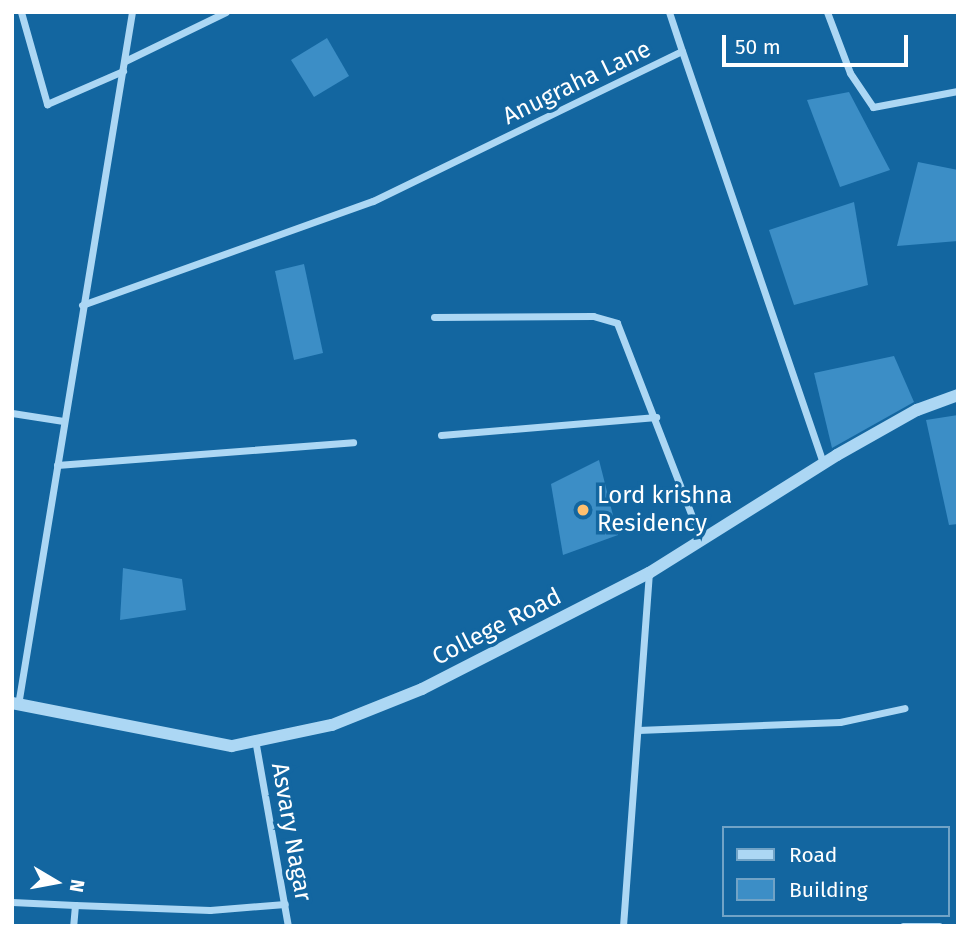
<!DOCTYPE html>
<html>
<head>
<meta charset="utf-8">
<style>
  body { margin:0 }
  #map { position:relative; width:970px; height:938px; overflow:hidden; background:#1366a0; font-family:"Fira Sans",sans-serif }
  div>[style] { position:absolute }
  .building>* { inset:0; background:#3c8ec6 }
  .minor>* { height:7px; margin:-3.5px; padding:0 3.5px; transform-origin:3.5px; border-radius:3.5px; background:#acd7f4 }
  .tertiary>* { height:12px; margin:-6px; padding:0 6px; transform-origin:6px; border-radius:6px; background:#acd7f4 }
  .dots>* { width:19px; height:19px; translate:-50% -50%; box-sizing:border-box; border:4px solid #1366a0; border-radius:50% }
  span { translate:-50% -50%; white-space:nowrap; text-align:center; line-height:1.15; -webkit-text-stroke:7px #1366a0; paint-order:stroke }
  .street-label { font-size:24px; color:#fff }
  .poi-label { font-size:24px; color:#fff }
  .left { translate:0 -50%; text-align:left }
  .frame { position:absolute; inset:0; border:14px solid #fff; pointer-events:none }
  .legend { position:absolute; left:722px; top:826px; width:228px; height:91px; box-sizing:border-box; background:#1366a0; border:2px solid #71a3c6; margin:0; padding:9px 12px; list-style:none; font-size:21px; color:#fff }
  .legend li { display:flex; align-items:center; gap:14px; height:35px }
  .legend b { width:35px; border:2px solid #71a3c6 }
  .north { position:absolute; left:21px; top:847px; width:70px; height:70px; -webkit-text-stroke:5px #1366a0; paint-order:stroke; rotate:100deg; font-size:19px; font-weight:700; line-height:28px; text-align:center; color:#fff }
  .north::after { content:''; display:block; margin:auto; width:24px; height:32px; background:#fff; clip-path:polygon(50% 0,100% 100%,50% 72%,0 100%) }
  .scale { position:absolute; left:722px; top:35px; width:186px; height:32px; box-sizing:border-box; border:4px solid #fff; border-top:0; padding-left:9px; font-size:21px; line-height:24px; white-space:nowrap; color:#fff; -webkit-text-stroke:5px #1366a0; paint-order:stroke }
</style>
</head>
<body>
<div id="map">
  <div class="building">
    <i style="clip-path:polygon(327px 38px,349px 76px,314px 97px,291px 60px)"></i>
    <i style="clip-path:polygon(849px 92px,890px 170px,840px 187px,807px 100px)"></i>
    <i style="clip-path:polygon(918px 162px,958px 170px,958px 241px,897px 246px)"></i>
    <i style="clip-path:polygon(854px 202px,868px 285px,794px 305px,769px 230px)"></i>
    <i style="clip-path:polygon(304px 264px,323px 353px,294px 360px,275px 271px)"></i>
    <i style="clip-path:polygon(894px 356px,914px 402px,832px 448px,814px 373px)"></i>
    <i style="clip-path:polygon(958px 415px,958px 524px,949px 525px,926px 420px)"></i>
    <i style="clip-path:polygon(599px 460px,618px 535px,563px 555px,551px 484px)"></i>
    <i style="clip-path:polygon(123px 568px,182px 579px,186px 610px,120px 620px)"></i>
  </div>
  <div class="minor">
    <i style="left:21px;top:12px;width:96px;rotate:74.2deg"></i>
    <i style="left:47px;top:104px;width:83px;rotate:-23.5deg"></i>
    <i style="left:669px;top:12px;width:41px;rotate:71.6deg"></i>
    <i style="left:827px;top:12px;width:65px;rotate:69.3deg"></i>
    <i style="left:850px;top:73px;width:41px;rotate:55.9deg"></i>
    <i style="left:873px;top:107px;width:86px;rotate:-10.7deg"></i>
    <i style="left:125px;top:61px;width:112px;rotate:-25.9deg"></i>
    <i style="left:82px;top:305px;width:309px;rotate:-19.7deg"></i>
    <i style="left:373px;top:201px;width:343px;rotate:-25.9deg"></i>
    <i style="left:682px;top:51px;width:436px;rotate:71.1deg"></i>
    <i style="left:434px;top:317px;width:159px;rotate:-0.4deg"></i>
    <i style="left:593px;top:316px;width:25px;rotate:16deg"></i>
    <i style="left:617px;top:323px;width:233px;rotate:68.8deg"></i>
    <i style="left:12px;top:413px;width:52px;rotate:8.9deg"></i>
    <i style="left:441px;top:435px;width:216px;rotate:-4.8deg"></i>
    <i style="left:57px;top:465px;width:297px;rotate:-4.4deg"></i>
    <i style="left:18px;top:705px;width:702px;rotate:-80.66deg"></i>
    <i style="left:638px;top:730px;width:202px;rotate:-2.3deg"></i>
    <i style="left:840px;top:722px;width:66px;rotate:-12.2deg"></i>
    <i style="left:256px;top:745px;width:184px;rotate:80deg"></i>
    <i style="left:12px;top:902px;width:63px;rotate:2.7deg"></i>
    <i style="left:75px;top:905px;width:21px;rotate:95deg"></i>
    <i style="left:75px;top:905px;width:135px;rotate:2.1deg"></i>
    <i style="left:210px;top:910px;width:75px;rotate:-4.6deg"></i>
    <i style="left:623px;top:926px;width:354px;rotate:-85.8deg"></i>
    <i style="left:903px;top:926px;width:36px"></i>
  </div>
  <div class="tertiary">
    <i style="left:12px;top:703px;width:224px;rotate:11.1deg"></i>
    <i style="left:232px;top:746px;width:102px;rotate:-11.9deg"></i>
    <i style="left:332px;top:725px;width:97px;rotate:-21.8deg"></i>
    <i style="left:422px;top:689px;width:255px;rotate:-27.1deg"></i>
    <i style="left:649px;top:573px;width:222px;rotate:-32.1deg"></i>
    <i style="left:837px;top:455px;width:92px;rotate:-29.4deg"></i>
    <i style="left:917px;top:410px;width:44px;rotate:-20.1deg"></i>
  </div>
  <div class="dots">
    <i style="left:583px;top:510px;background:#ffc06f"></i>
  </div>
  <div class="street-label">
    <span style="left:577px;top:83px;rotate:-26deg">Anugraha Lane</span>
    <span style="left:497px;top:627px;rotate:-27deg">College Road</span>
    <span style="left:291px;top:832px;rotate:80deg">Asvary Nagar</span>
  </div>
  <div class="poi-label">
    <span class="left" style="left:597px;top:510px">Lord krishna<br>Residency</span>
  </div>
  <div class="frame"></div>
  <ul class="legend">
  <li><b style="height:9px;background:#acd7f4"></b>Road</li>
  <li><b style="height:19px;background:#3c8ec6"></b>Building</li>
  </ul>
  <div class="north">N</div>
  <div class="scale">50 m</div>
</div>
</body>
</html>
